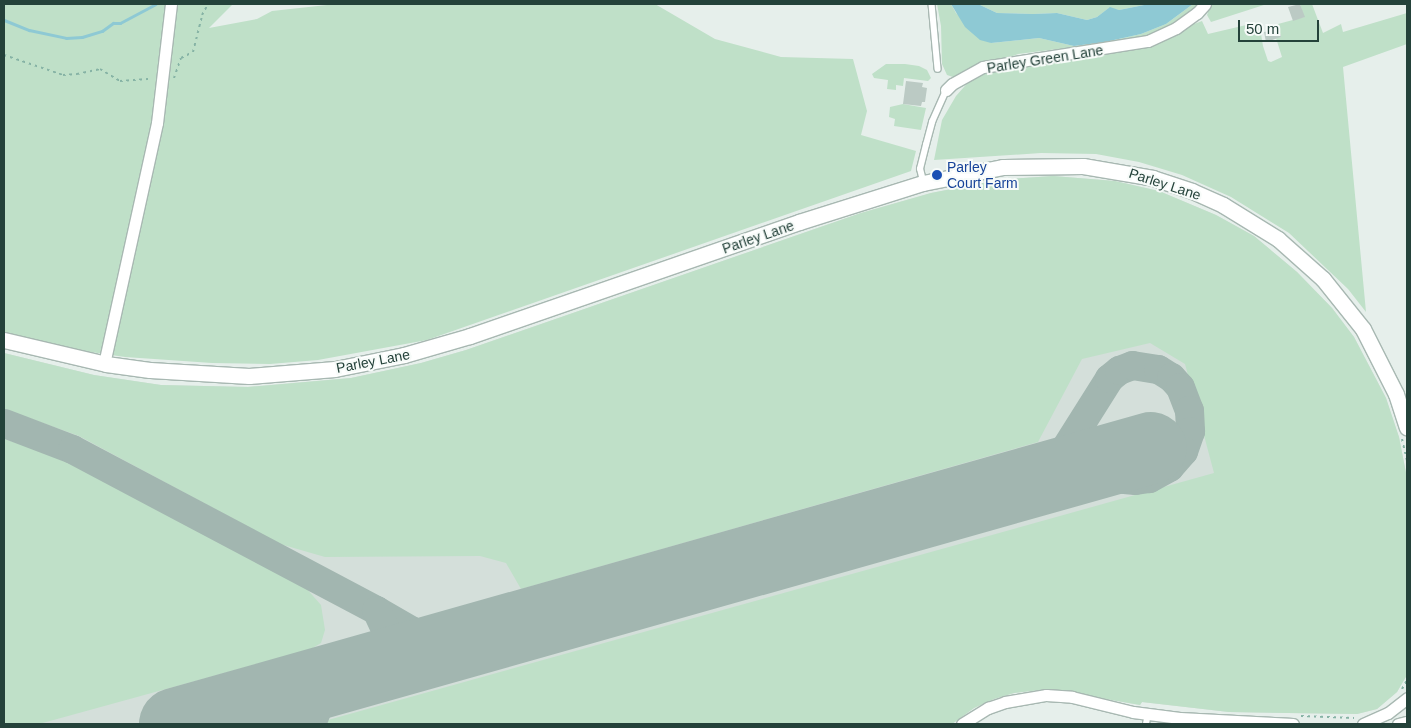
<!DOCTYPE html>
<html>
<head>
<meta charset="utf-8">
<style>
  body { margin:0 }
  #map { position:relative; width:1411px; height:728px; overflow:hidden; background:#e6efeb; font-family:Arial,sans-serif }
  div>[style] { position:absolute }
  .built>* { inset:0; background:#d4dfda }
  .green>* { inset:0; background:#bfe0c8 }
  .water>* { inset:0; background:#8ec9d4 }
  .stream>* { height:3px; margin:-1.5px; padding:0 1.5px; transform-origin:1.5px; border-radius:1.5px; background:#8ec9d4 }
  .taxiway>* { height:29px; margin:-14.5px; padding:0 14.5px; transform-origin:14.5px; border-radius:14.5px; background:#a2b6b0 }
  .runway>* { height:72px; margin:-36px; padding:0 36px; transform-origin:36px; border-radius:36px; background:#a2b6b0 }
  .building>* { inset:0; background:#bbcac4 }
  .path>* { height:2px; margin-top:-1px; transform-origin:0; background:repeating-linear-gradient(90deg,#86b3a5 0 2.5px,transparent 0 6.5px) }
  .roads { filter:drop-shadow(1px 0 #a8b8b2) drop-shadow(-1px 0 #a8b8b2) drop-shadow(0 1px #a8b8b2) drop-shadow(0 -1px #a8b8b2) }
  .lane>* { height:5.5px; margin:-2.75px; padding:0 2.75px; transform-origin:2.75px; border-radius:2.75px; background:#fff }
  .street>* { height:11px; margin:-5.5px; padding:0 5.5px; transform-origin:5.5px; border-radius:5.5px; background:#fff }
  .secondary>* { height:15px; margin:-7.5px; padding:0 7.5px; transform-origin:7.5px; border-radius:7.5px; background:#fff }
  .dots>* { width:14px; height:14px; translate:-50% -50%; box-sizing:border-box; border:2px solid #f7fbf9; border-radius:50% }
  span { translate:-50% -50%; white-space:nowrap; text-align:center; line-height:1.15; -webkit-text-stroke:4px #f7fbf9; paint-order:stroke }
  .street-label { font-size:14px; color:#24423a }
  .transit-label { font-size:14px; color:#164399 }
  .left { translate:0 -50%; text-align:left }
  .frame { position:absolute; inset:0; border:5px solid #24423a; pointer-events:none }
  .scale { position:absolute; left:1238px; top:20px; width:81px; height:22px; box-sizing:border-box; border:2px solid #24423a; border-top:0; padding-left:6px; font-size:15px; line-height:18px; white-space:nowrap; color:#24423a; -webkit-text-stroke:4px #f7fbf9; paint-order:stroke }
</style>
</head>
<body>
<div id="map">
  <div class="built">
    <i style="clip-path:polygon(1053px 176px,1115px 181px,1159px 191px,1216px 215px,1254px 236px,1297px 272px,1332px 308px,1354px 337px,1386px 398px,1399px 437px,1407px 478px,1407px 675px,1397px 692px,1377px 709px,1357px 714px,1229px 712px,1142px 702px,1140px 705px,1049px 689px,1014px 693px,994px 699px,974px 708px,952px 724px,4px 724px,4px 353px,94px 375px,161px 385px,248px 387px,351px 378px,421px 363px,466px 350px,861px 213px,931px 193px,977px 184px,1007px 179px)"></i>
  </div>
  <div class="green">
    <i style="clip-path:polygon(4px 4px,233px 4px,209px 28px,257px 19px,272px 11px,336px 4px,655px 4px,715px 39px,781px 57px,853px 59px,867px 111px,861px 135px,916px 151px,911px 171px,427px 340px,318px 360px,270px 364px,212px 363px,125px 357px,84px 351px,4px 333px)"></i>
    <i style="clip-path:polygon(937px 4px,951px 4px,956px 13px,991px 43px,1039px 38px,1074px 46px,1105px 42px,1141px 34px,1166px 24px,1193px 4px,1199px 4px,1188px 17px,1145px 38px,1018px 54px,956px 78px,947px 75px,942px 64px,941px 26px)"></i>
    <i style="clip-path:polygon(978px 4px,1149px 4px,1119px 10px,1109px 8px,1097px 17px,1087px 20px,1057px 13px,1033px 14px,997px 13px)"></i>
    <i style="clip-path:polygon(1211px 4px,1267px 4px,1211px 22px,1207px 15px)"></i>
    <i style="clip-path:polygon(1300px 4px,1312px 4px,1323px 33px,1341px 24px,1343px 32px,1407px 13px,1407px 44px,1343px 67px,1366px 312px,1348px 289px,1289px 233px,1231px 197px,1182px 175px,1139px 162px,1096px 154px,1041px 153px,934px 160px,942px 120px,956px 96px,971px 79px,993px 70px,1181px 29px,1202px 21px,1208px 34px,1259px 22px,1263px 46px,1268px 61px,1271px 62px,1282px 57px,1276px 38px,1281px 37px,1278px 24px,1304px 17px)"></i>
    <i style="clip-path:polygon(886px 64px,905px 64px,919px 66px,927px 70px,931px 78px,928px 81px,904px 78px,903px 86px,896px 85px,896px 90px,887px 89px,888px 80px,874px 78px,872px 74px)"></i>
    <i style="clip-path:polygon(903px 104px,926px 108px,921px 130px,894px 126px,895px 119px,889px 117px,890px 107px)"></i>
    <i style="clip-path:polygon(1053px 176px,1115px 181px,1159px 191px,1216px 215px,1254px 236px,1297px 272px,1332px 308px,1354px 337px,1386px 398px,1399px 437px,1407px 478px,1407px 675px,1397px 692px,1377px 709px,1357px 714px,1229px 712px,1142px 702px,1140px 705px,1049px 689px,1014px 693px,994px 699px,974px 708px,952px 724px,327px 724px,328px 720px,1214px 473px,1185px 364px,1150px 343px,1082px 359px,1038px 442px,521px 589px,506px 563px,480px 556px,325px 557px,280px 544px,79px 436px,4px 409px,4px 353px,94px 375px,161px 385px,248px 387px,351px 378px,421px 363px,466px 350px,861px 213px,931px 193px,977px 184px,1007px 179px)"></i>
    <i style="clip-path:polygon(4px 439px,39px 450px,107px 481px,306px 588px,321px 605px,325px 630px,321px 643px,311px 649px,39px 724px,4px 724px)"></i>
  </div>
  <div class="water">
    <i style="clip-path:polygon(951px 4px,978px 4px,997px 13px,1033px 14px,1057px 13px,1087px 20px,1097px 17px,1110px 7px,1119px 10px,1149px 4px,1193px 4px,1166px 24px,1141px 34px,1105px 42px,1074px 46px,1039px 38px,991px 43px,980px 40px,965px 27px)"></i>
  </div>
  <div class="stream">
    <i style="left:4px;top:20px;width:27px;rotate:22deg"></i>
    <i style="left:29px;top:30px;width:38px;rotate:12deg"></i>
    <i style="left:66px;top:38px;width:16px;rotate:-4deg"></i>
    <i style="left:82px;top:37px;width:21px;rotate:-17deg"></i>
    <i style="left:102px;top:31px;width:14px;rotate:-36deg"></i>
    <i style="left:113px;top:23px;width:7px"></i>
    <i style="left:120px;top:23px;width:40px;rotate:-28deg"></i>
  </div>
  <div class="taxiway">
    <i style="left:4px;top:423px;width:73px;rotate:20.9deg"></i>
    <i style="left:72px;top:449px;width:344px;rotate:27.9deg"></i>
    <i style="left:376px;top:610px;width:39px;rotate:30deg"></i>
    <i style="left:410px;top:630px;width:18px;rotate:22deg"></i>
    <i style="left:427px;top:637px;width:38px;rotate:9deg"></i>
    <i style="left:1033px;top:480px;width:24px;rotate:-33deg"></i>
    <i style="left:1053px;top:467px;width:105px;rotate:-57.8deg"></i>
    <i style="left:1109px;top:378px;width:13px;rotate:-39deg"></i>
    <i style="left:1119px;top:370px;width:14px;rotate:-21deg"></i>
    <i style="left:1132px;top:365px;width:26px;rotate:9deg"></i>
    <i style="left:1158px;top:369px;width:15px;rotate:32deg"></i>
    <i style="left:1171px;top:377px;width:13px;rotate:48deg"></i>
    <i style="left:1180px;top:387px;width:25px;rotate:69deg"></i>
    <i style="left:1189px;top:410px;width:21px;rotate:87deg"></i>
    <i style="left:1190px;top:431px;width:21px;rotate:109deg"></i>
    <i style="left:1183px;top:451px;width:21px;rotate:131deg"></i>
    <i style="left:1169px;top:467px;width:23px;rotate:151deg"></i>
    <i style="left:1149px;top:478px;width:14px;rotate:172deg"></i>
    <i style="left:1135px;top:480px;width:56px;rotate:-174.9deg"></i>
    <i style="left:1079px;top:475px;width:31px;rotate:178deg"></i>
    <i style="left:350px;top:674px;width:23px;rotate:-34deg"></i>
    <i style="left:369px;top:661px;width:26px;rotate:-51deg"></i>
    <i style="left:385px;top:641px;width:10px;rotate:-84deg"></i>
    <i style="left:386px;top:631px;width:23px;rotate:-115deg"></i>
    <i style="left:251px;top:703px;width:26px;rotate:7deg"></i>
    <i style="left:277px;top:706px;width:18px;rotate:34deg"></i>
    <i style="left:292px;top:716px;width:11px;rotate:45deg"></i>
    <i style="left:311px;top:724px;width:25px;rotate:-69deg"></i>
    <i style="left:320px;top:701px;width:14px;rotate:-56deg"></i>
    <i style="left:328px;top:689px;width:17px;rotate:-31deg"></i>
    <i style="left:343px;top:680px;width:34px;rotate:-21deg"></i>
  </div>
  <div class="runway">
    <i style="left:175px;top:724px;width:1014px;rotate:-15.79deg"></i>
  </div>
  <div class="building">
    <i style="clip-path:polygon(1300px 4px,1305px 17px,1293px 21px,1288px 7px)"></i>
    <i style="clip-path:polygon(1279px 29px,1281px 37px,1266px 42px,1264px 32px)"></i>
    <i style="clip-path:polygon(906px 81px,923px 83px,922px 87px,927px 88px,925px 102px,922px 102px,921px 106px,903px 104px)"></i>
  </div>
  <div class="path">
    <i style="left:4px;top:55px;width:62px;rotate:18.7deg"></i>
    <i style="left:63px;top:75px;width:14px;rotate:-4deg"></i>
    <i style="left:77px;top:74px;width:24px;rotate:-12deg"></i>
    <i style="left:100px;top:69px;width:23px;rotate:31deg"></i>
    <i style="left:120px;top:81px;width:31px;rotate:-4deg"></i>
    <i style="left:174px;top:78px;width:21px;rotate:-71deg"></i>
    <i style="left:181px;top:58px;width:13px;rotate:-27deg"></i>
    <i style="left:193px;top:52px;width:38px;rotate:-76deg"></i>
    <i style="left:202px;top:15px;width:13px;rotate:-61deg"></i>
    <i style="left:1402px;top:439px;width:22px;rotate:77deg"></i>
    <i style="left:1402px;top:689px;width:10px;rotate:-61deg"></i>
    <i style="left:1301px;top:716px;width:53px;rotate:2.2deg"></i>
  </div>
  <div class="roads">
    <div class="lane">
      <i style="left:932px;top:4px;width:65px;rotate:84.7deg"></i>
      <i style="left:923px;top:181px;width:12px;rotate:-104deg"></i>
      <i style="left:920px;top:169px;width:25px;rotate:-76deg"></i>
      <i style="left:926px;top:145px;width:24px;rotate:-75deg"></i>
      <i style="left:932px;top:122px;width:35px;rotate:-66deg"></i>
      <i style="left:1146px;top:724px;width:10px;rotate:-79deg"></i>
    </div>
    <div class="street">
      <i style="left:946px;top:90px;width:8px;rotate:-45deg"></i>
      <i style="left:952px;top:84px;width:35px;rotate:-29deg"></i>
      <i style="left:983px;top:67px;width:167px;rotate:-9deg"></i>
      <i style="left:1148px;top:41px;width:31px;rotate:-25deg"></i>
      <i style="left:1176px;top:28px;width:26px;rotate:-36deg"></i>
      <i style="left:1197px;top:13px;width:12px;rotate:-48deg"></i>
      <i style="left:104px;top:364px;width:247px;rotate:-77.6deg"></i>
      <i style="left:157px;top:123px;width:120px;rotate:-83.3deg"></i>
      <i style="left:962px;top:724px;width:31px;rotate:-32deg"></i>
      <i style="left:988px;top:708px;width:18px;rotate:-19deg"></i>
      <i style="left:1005px;top:702px;width:42px;rotate:-9.7deg"></i>
      <i style="left:1046px;top:695px;width:26px;rotate:4deg"></i>
      <i style="left:1072px;top:697px;width:63px;rotate:13.8deg"></i>
      <i style="left:1133px;top:712px;width:47px;rotate:7.3deg"></i>
      <i style="left:1180px;top:718px;width:113px;rotate:3deg"></i>
      <i style="left:1363px;top:724px;width:27px;rotate:-24deg"></i>
      <i style="left:1388px;top:713px;width:24px;rotate:-38deg"></i>
      <i style="left:1398px;top:724px;width:9px;rotate:-13deg"></i>
    </div>
    <div class="secondary">
      <i style="left:4px;top:340px;width:105px;rotate:13.2deg"></i>
      <i style="left:106px;top:364px;width:44px;rotate:7.8deg"></i>
      <i style="left:150px;top:370px;width:99px;rotate:3.5deg"></i>
      <i style="left:249px;top:376px;width:86px;rotate:-4.7deg"></i>
      <i style="left:335px;top:369px;width:70px;rotate:-11.5deg"></i>
      <i style="left:404px;top:355px;width:69px;rotate:-16.1deg"></i>
      <i style="left:470px;top:336px;width:348px;rotate:-19.1deg"></i>
      <i style="left:799px;top:222px;width:130px;rotate:-17.5deg"></i>
      <i style="left:923px;top:183px;width:82px;rotate:-11.3deg"></i>
      <i style="left:1003px;top:167px;width:80px;rotate:-0.7deg"></i>
      <i style="left:1083px;top:166px;width:71px;rotate:9.7deg"></i>
      <i style="left:1153px;top:178px;width:41px;rotate:18.4deg"></i>
      <i style="left:1192px;top:191px;width:34px;rotate:24deg"></i>
      <i style="left:1223px;top:205px;width:65px;rotate:31.7deg"></i>
      <i style="left:1278px;top:239px;width:60px;rotate:41.6deg"></i>
      <i style="left:1323px;top:279px;width:64px;rotate:51.3deg"></i>
      <i style="left:1363px;top:329px;width:73px;rotate:63.1deg"></i>
      <i style="left:1396px;top:394px;width:35px;rotate:72deg"></i>
    </div>
  </div>
  <div class="dots">
    <i style="left:937px;top:175px;background:#1a4fb4"></i>
  </div>
  <div class="street-label">
    <span style="left:1045px;top:59px;rotate:-9deg">Parley Green Lane</span>
    <span style="left:1165px;top:184px;rotate:18deg">Parley Lane</span>
    <span style="left:758px;top:237px;rotate:-19deg">Parley Lane</span>
    <span style="left:373px;top:361px;rotate:-11deg">Parley Lane</span>
  </div>
  <div class="transit-label">
    <span class="left" style="left:947px;top:175px">Parley<br>Court Farm</span>
  </div>
  <div class="frame"></div>
  <div class="scale">50 m</div>
</div>
</body>
</html>
